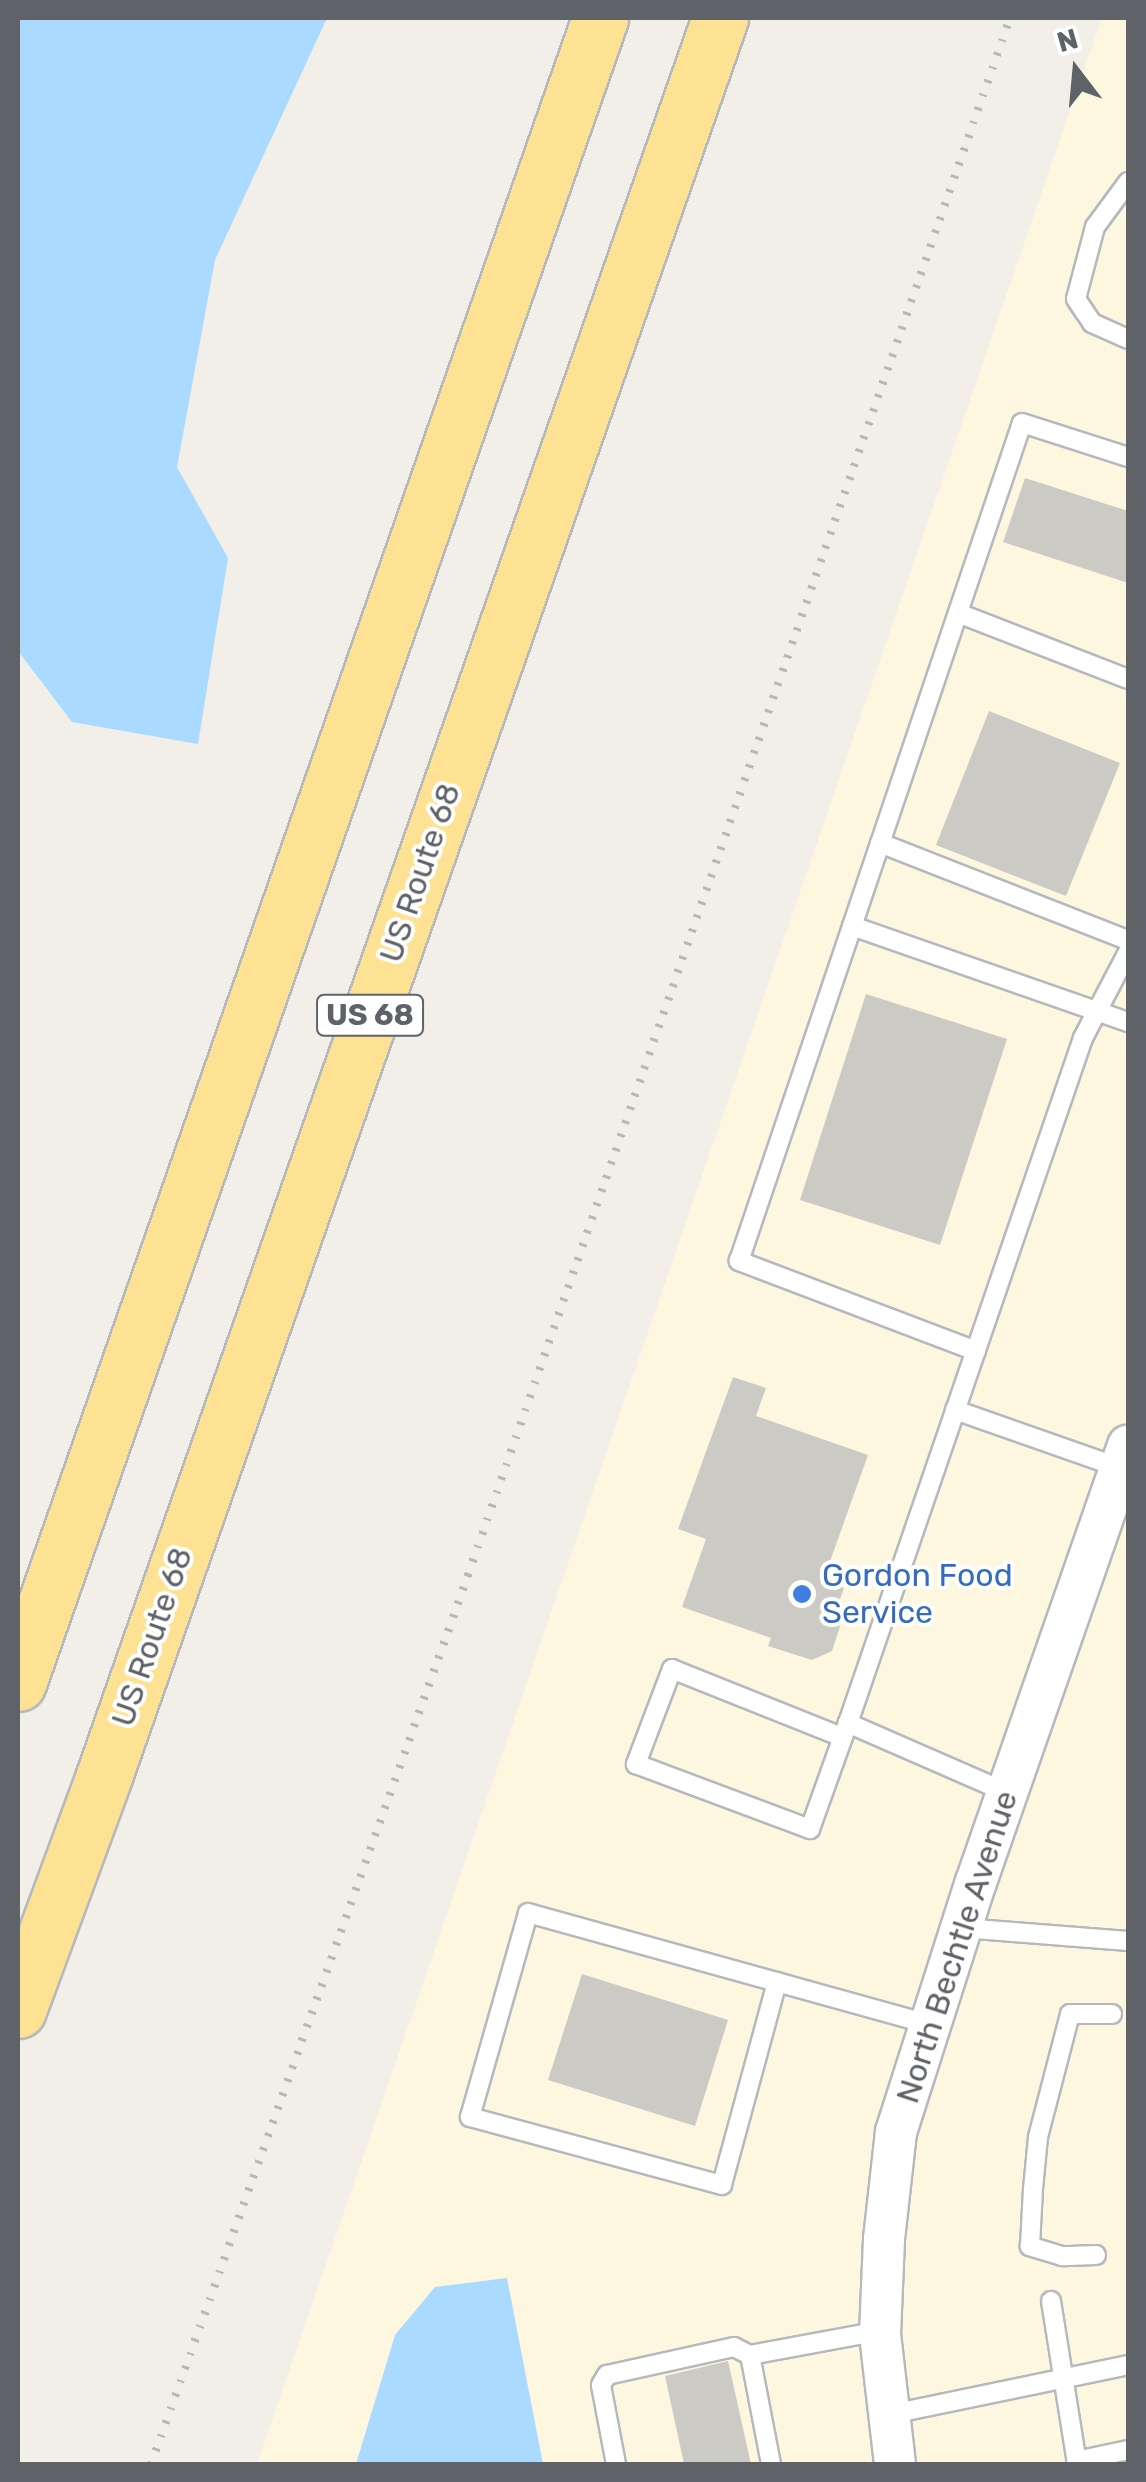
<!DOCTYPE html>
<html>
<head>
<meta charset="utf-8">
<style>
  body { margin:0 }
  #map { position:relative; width:1146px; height:2482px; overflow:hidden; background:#f1efe8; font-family:Rubik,sans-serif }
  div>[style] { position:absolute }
  .commercial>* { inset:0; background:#fef7e0 }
  .water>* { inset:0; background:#aadaff }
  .building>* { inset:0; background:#cccac5 }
  .roads { filter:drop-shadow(2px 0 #b5b8bc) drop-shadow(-2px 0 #b5b8bc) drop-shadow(0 2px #b5b8bc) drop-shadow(0 -2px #b5b8bc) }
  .service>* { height:18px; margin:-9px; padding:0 9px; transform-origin:9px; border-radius:9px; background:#fff }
  .tertiary>* { height:40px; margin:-20px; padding:0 20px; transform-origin:20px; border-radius:20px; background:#fff }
  .motorway>* { height:55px; margin:-27.5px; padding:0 27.5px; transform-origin:27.5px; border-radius:27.5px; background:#fde293 }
  .rail>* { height:8px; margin-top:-4px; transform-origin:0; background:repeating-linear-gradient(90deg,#b6b7b8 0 2.5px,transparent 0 14.5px) }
  .dots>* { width:28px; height:28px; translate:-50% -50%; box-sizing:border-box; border:5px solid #fff; border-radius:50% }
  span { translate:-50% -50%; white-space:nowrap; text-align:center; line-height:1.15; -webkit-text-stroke:8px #fff; paint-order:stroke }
  .shield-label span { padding:2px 8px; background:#fff; border:2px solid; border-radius:8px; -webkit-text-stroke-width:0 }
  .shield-label { font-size:30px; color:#5f6368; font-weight:700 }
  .street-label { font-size:32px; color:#5f6368 }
  .shop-label { font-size:32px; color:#366cbe }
  .left { translate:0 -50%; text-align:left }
  .frame { position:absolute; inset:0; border:20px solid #5f6368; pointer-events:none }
  .north { position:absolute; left:1026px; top:20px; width:100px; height:100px; -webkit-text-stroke:8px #fff; paint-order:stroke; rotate:344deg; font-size:28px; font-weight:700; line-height:40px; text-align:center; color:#5f6368 }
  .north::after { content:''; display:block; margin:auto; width:35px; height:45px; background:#5f6368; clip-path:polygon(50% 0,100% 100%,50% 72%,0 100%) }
</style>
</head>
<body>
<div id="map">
  <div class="commercial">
    <i style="clip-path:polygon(1102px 18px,1128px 18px,1128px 2464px,257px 2464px)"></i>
  </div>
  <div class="water">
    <i style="clip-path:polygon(18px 18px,327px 18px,215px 260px,177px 467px,228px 558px,198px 744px,72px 722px,18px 651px)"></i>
    <i style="clip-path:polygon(507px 2278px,543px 2464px,356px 2464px,395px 2335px,435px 2287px)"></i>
  </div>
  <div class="building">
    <i style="clip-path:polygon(1025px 478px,1128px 511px,1128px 583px,1003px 542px)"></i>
    <i style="clip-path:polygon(989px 711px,1120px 763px,1066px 896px,936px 845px)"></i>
    <i style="clip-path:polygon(866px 994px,1007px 1039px,940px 1245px,800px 1200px)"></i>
    <i style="clip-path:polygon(733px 1377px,766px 1388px,756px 1416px,868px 1455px,823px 1581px,844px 1588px,838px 1605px,846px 1608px,832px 1651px,812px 1660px,768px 1646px,771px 1638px,682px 1607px,706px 1539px,678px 1529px)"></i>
    <i style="clip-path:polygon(582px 1974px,728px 2020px,695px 2126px,548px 2080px)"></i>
    <i style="clip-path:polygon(728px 2361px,751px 2464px,684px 2464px,665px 2376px)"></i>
  </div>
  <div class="roads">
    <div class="service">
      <i style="left:1128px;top:182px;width:56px;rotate:126.3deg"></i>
      <i style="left:1095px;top:227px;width:74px;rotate:104.8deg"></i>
      <i style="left:1076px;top:299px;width:29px;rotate:56deg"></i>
      <i style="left:1092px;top:323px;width:39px;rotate:24deg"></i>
      <i style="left:958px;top:613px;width:182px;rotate:21.2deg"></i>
      <i style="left:880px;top:843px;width:266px;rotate:21.4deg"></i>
      <i style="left:852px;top:926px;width:292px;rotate:19.2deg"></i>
      <i style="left:976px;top:1351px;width:254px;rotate:-159.2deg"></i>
      <i style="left:739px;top:1261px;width:884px;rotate:-71.34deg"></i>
      <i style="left:1022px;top:423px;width:111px;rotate:17.8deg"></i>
      <i style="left:955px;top:1410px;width:176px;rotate:19.3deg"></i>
      <i style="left:842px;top:1737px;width:183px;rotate:-158.2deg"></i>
      <i style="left:672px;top:1669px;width:102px;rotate:110.8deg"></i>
      <i style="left:636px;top:1764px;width:186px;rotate:20.5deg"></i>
      <i style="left:810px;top:1829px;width:113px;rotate:-70.3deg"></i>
      <i style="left:1008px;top:1793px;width:175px;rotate:-156.4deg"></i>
      <i style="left:848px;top:1723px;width:724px;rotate:-71.06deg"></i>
      <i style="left:1083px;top:1038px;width:97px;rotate:-62.4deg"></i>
      <i style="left:962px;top:1928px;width:167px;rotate:4.5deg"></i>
      <i style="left:777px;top:1982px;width:210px;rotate:105.2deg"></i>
      <i style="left:722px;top:2185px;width:261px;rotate:-164.9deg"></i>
      <i style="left:470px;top:2117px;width:212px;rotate:-74.1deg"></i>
      <i style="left:528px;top:1913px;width:416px;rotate:15.5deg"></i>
      <i style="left:1096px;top:2255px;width:34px;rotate:178deg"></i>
      <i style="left:1062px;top:2256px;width:34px;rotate:-163deg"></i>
      <i style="left:1030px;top:2246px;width:57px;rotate:-87deg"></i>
      <i style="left:1033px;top:2189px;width:52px;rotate:-84.5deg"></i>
      <i style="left:1038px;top:2137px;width:127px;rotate:-75.4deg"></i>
      <i style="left:1070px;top:2014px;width:42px"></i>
      <i style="left:1051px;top:2301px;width:165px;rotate:80.9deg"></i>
      <i style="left:750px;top:2355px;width:111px;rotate:79.1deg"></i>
      <i style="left:887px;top:2415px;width:246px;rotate:-11.7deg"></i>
      <i style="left:1076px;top:2461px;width:53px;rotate:-11.9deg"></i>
      <i style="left:616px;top:2464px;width:80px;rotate:-100.8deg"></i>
      <i style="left:601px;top:2385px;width:12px;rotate:-59deg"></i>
      <i style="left:607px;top:2375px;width:130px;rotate:-12.4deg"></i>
      <i style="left:734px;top:2347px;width:18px;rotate:27deg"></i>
      <i style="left:750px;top:2355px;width:132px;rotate:-10.5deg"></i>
    </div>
    <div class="tertiary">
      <i style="left:895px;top:2464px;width:130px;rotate:-96.6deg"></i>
      <i style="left:880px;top:2335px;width:96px;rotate:-87.6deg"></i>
      <i style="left:884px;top:2239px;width:108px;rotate:-83.6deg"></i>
      <i style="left:896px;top:2132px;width:262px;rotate:-72.3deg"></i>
      <i style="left:976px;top:1882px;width:462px;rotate:-70.8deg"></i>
    </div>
    <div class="motorway">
      <i style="left:18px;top:1683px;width:1764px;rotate:-70.73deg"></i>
      <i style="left:18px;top:2010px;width:249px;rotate:-69.8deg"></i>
      <i style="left:104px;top:1776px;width:1863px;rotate:-70.69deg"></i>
    </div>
  </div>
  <div class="rail">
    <i style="left:151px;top:2464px;width:944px;rotate:-70.37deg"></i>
    <i style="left:468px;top:1575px;width:1649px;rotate:-70.81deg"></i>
  </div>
  <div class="dots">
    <i style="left:802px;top:1594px;background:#3f7fe0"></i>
  </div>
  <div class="shield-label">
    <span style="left:370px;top:1015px">US 68</span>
  </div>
  <div class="street-label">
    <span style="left:420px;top:873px;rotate:-71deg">US Route 68</span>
    <span style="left:152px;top:1637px;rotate:-71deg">US Route 68</span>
    <span style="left:957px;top:1947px;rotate:-72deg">North Bechtle Avenue</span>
  </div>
  <div class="shop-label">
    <span class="left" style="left:822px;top:1594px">Gordon Food<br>Service</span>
  </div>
  <div class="frame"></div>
  <div class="north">N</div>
</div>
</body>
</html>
